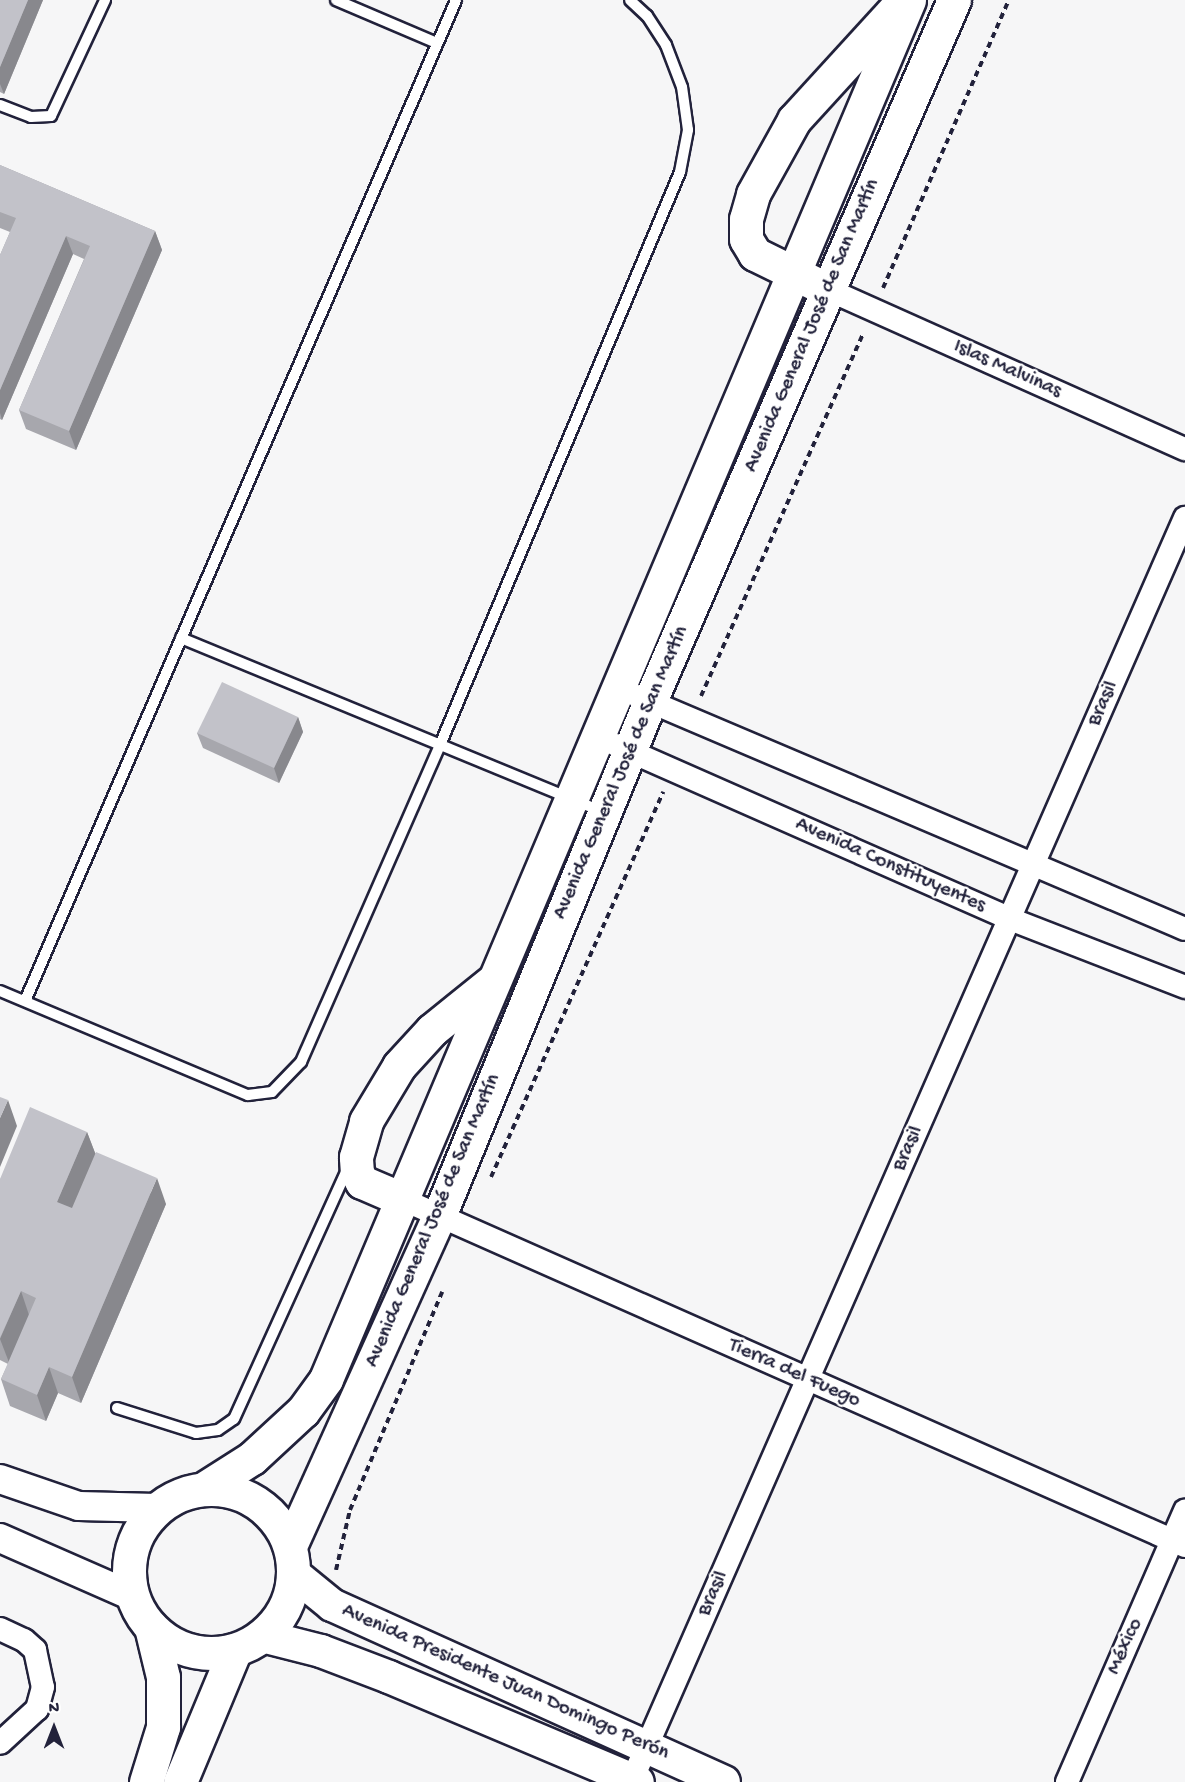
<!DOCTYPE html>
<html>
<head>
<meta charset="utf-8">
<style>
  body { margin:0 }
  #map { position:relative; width:1185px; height:1782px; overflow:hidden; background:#f6f6f7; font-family:"Gochi Hand",sans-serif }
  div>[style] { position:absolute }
  .path>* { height:4px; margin-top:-2px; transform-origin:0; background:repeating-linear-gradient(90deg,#22223b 0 6px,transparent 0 10.5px) }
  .roads { filter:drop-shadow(2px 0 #22223b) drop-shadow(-2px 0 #22223b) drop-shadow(0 2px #22223b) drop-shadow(0 -2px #22223b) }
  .service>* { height:10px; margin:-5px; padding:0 5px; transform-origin:5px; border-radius:5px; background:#fff }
  .minor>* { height:22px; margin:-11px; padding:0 11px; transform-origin:11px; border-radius:11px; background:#fff }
  .tertiary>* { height:28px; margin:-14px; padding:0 14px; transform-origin:14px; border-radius:14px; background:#fff }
  .secondary>* { height:32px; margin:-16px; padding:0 16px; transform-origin:16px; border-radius:16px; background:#fff }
  .trunk>* { height:33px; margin:-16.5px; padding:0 16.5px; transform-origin:16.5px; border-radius:16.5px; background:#fff }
  .trunk>.ring { margin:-16.5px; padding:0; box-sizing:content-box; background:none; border:33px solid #fff; border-radius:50% }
  .wall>* { inset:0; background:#a7a7ad }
  .shaded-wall>* { inset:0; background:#88888d }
  .building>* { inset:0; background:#c2c2c9 }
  span { translate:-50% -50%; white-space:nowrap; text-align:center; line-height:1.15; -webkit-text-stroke:4.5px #fff; paint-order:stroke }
  .street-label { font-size:21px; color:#22223b }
  .north { position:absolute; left:24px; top:1698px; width:60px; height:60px; -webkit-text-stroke:4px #fff; paint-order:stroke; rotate:0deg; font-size:16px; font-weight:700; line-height:24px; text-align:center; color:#22223b }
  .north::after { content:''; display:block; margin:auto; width:21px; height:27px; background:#22223b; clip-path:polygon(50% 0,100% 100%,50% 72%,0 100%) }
</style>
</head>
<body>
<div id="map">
  <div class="path">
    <i style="left:883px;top:288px;width:314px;rotate:-66.4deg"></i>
    <i style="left:701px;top:696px;width:398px;rotate:-65.9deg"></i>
    <i style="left:491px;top:1177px;width:422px;rotate:-65.9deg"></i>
    <i style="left:336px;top:1570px;width:62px;rotate:-76.9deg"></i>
    <i style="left:350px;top:1510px;width:237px;rotate:-67.1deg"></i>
  </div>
  <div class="roads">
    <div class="service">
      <i style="left:336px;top:0;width:110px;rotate:23.1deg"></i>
      <i style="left:0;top:105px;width:33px;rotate:21deg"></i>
      <i style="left:31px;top:117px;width:20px;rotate:-3deg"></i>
      <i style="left:51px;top:116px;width:128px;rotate:-65deg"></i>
      <i style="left:181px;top:638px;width:456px;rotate:22.4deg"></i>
      <i style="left:0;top:991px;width:269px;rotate:22.8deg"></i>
      <i style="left:248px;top:1095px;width:24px;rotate:-7deg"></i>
      <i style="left:272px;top:1092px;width:42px;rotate:-46deg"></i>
      <i style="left:301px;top:1062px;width:346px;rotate:-66.3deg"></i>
      <i style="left:440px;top:745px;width:621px;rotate:-67.27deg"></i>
      <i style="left:680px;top:172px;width:43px;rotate:-79.2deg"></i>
      <i style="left:688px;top:130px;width:43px;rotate:-97.9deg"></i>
      <i style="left:682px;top:87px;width:45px;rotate:-110.9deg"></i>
      <i style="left:666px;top:45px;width:35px;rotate:-123deg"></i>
      <i style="left:647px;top:16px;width:23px;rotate:-137deg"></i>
      <i style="left:25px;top:1001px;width:1090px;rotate:-66.7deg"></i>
      <i style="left:117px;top:1408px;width:83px;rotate:17.6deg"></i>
      <i style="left:196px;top:1433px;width:22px;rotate:-8deg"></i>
      <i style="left:218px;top:1430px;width:19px;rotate:-35deg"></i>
      <i style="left:234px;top:1419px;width:276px;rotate:-65.6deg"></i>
    </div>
    <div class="minor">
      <i style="left:829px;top:290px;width:390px;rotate:24.1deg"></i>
      <i style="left:637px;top:696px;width:595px;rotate:23.03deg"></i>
      <i style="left:616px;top:745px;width:431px;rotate:23.8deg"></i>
      <i style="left:1010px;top:919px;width:188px;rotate:21.2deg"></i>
      <i style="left:404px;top:1200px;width:854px;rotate:23.89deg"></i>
      <i style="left:0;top:1629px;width:26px;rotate:25deg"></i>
      <i style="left:24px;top:1640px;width:15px;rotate:42deg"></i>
      <i style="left:35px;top:1650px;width:38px;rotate:78deg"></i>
      <i style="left:43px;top:1687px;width:23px;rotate:105deg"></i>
      <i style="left:37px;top:1709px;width:50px;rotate:137.4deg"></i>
      <i style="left:632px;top:1780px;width:1378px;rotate:-66.34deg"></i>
      <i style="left:1067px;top:1782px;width:296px;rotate:-66.5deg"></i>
    </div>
    <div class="tertiary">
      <i style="left:0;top:1479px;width:83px;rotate:18.9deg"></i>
      <i style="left:79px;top:1506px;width:78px;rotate:1.5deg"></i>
      <i style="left:0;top:1538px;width:144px;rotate:23.7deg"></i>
    </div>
    <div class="secondary">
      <i style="left:294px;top:1574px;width:49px;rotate:39.2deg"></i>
      <i style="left:332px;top:1605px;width:430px;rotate:24.3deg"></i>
      <i style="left:262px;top:1636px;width:61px;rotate:14.3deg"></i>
      <i style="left:321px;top:1651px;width:73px;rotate:20.9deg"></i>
      <i style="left:389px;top:1677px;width:270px;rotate:22.9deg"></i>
    </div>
    <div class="trunk">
      <i style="left:814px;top:283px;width:66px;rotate:-153.8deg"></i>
      <i style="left:755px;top:254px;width:17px;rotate:-121deg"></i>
      <i style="left:746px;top:239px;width:20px;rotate:-90deg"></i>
      <i style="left:746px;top:219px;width:26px;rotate:-74deg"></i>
      <i style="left:753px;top:194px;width:85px;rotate:-61deg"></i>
      <i style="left:794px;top:120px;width:154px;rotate:-47.6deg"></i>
      <i style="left:404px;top:1200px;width:46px;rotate:-156.8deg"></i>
      <i style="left:362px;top:1182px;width:10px;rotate:-119deg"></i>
      <i style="left:357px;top:1173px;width:16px;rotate:-94deg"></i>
      <i style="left:356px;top:1157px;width:37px;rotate:-74deg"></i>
      <i style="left:366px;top:1121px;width:64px;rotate:-59deg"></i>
      <i style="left:399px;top:1066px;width:49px;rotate:-47.5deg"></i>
      <i style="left:432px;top:1030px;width:80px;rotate:-38.9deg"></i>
      <i style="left:205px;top:1488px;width:56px;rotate:-32.6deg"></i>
      <i style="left:252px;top:1458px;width:69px;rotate:-42.7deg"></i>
      <i style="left:303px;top:1411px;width:39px;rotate:-54deg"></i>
      <i style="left:326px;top:1379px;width:1497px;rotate:-67.08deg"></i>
      <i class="ring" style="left:129px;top:1489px;width:131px;height:131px"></i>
      <i style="left:290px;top:1546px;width:362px;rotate:-65.7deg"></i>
      <i style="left:439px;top:1216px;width:557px;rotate:-67.72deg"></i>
      <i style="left:650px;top:701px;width:764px;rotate:-66.56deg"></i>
      <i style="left:146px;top:1782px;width:58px;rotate:-72.8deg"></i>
      <i style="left:163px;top:1727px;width:50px;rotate:-90deg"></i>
      <i style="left:163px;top:1677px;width:51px;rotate:-103.5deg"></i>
      <i style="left:180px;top:1782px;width:143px;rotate:-67.4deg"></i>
    </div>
  </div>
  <div class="wall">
    <i style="clip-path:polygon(0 0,43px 0,4px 94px,0 92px)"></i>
    <i style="clip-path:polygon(0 165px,155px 231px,162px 250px,76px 450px,26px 429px,19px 410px,84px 259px,73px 254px,2px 420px,0 419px,0 255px,10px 232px,0 228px)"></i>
    <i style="clip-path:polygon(298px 717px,303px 732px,279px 783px,203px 748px,197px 733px)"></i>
    <i style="clip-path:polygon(87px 1132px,95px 1153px,166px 1204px,81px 1403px,58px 1393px,46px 1421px,10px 1406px,1px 1379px,8px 1364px,0 1360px,0 1179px)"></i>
  </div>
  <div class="shaded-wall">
    <i style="clip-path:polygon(28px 0,43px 0,4px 94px,0 84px,0 67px)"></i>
    <i style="clip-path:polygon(155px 231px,162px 250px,76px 450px,69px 431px)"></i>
    <i style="clip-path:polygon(66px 236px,73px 254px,2px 420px,0 413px,0 390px)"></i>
    <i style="clip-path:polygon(298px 717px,303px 732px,279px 783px,274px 768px)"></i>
    <i style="clip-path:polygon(8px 1100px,17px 1126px,0 1167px,0 1118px)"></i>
    <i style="clip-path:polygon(87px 1132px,97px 1158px,67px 1228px,57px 1202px)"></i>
    <i style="clip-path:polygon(157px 1178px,166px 1204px,81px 1403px,72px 1377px)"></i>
    <i style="clip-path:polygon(21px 1291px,30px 1318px,10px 1365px,0 1339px)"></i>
    <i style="clip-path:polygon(49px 1367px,58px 1393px,46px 1421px,37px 1395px)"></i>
  </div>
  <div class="building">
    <i style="clip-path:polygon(0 0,28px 0,0 67px)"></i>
    <i style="clip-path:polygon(0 165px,155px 231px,69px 431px,19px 410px,90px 246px,66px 236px,0 390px,0 255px,16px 218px,0 212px)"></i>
    <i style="clip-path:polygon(222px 682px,298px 717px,274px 768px,197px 733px)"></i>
    <i style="clip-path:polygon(0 1097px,8px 1100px,0 1118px)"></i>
    <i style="clip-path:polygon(30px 1107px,87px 1132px,57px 1202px,72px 1208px,96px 1152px,157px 1178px,72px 1377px,49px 1367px,37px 1395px,1px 1379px,36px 1298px,21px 1291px,0 1338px,0 1179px)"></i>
  </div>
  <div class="street-label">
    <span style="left:813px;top:326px;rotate:-67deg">Avenida General José de San Martín</span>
    <span style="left:1007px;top:370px;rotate:24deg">Islas Malvinas</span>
    <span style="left:1104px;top:704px;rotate:-66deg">Brasil</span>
    <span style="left:622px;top:773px;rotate:-67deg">Avenida General José de San Martín</span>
    <span style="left:890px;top:866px;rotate:24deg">Avenida Constituyentes</span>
    <span style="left:909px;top:1149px;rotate:-66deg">Brasil</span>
    <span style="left:434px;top:1221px;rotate:-67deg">Avenida General José de San Martín</span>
    <span style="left:794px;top:1374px;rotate:24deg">Tierra del Fuego</span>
    <span style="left:714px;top:1594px;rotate:-66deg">Brasil</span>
    <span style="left:1126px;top:1647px;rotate:-66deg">México</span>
    <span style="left:505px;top:1683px;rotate:24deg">Avenida Presidente Juan Domingo Perón</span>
  </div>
  <div class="north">N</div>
</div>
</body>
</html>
